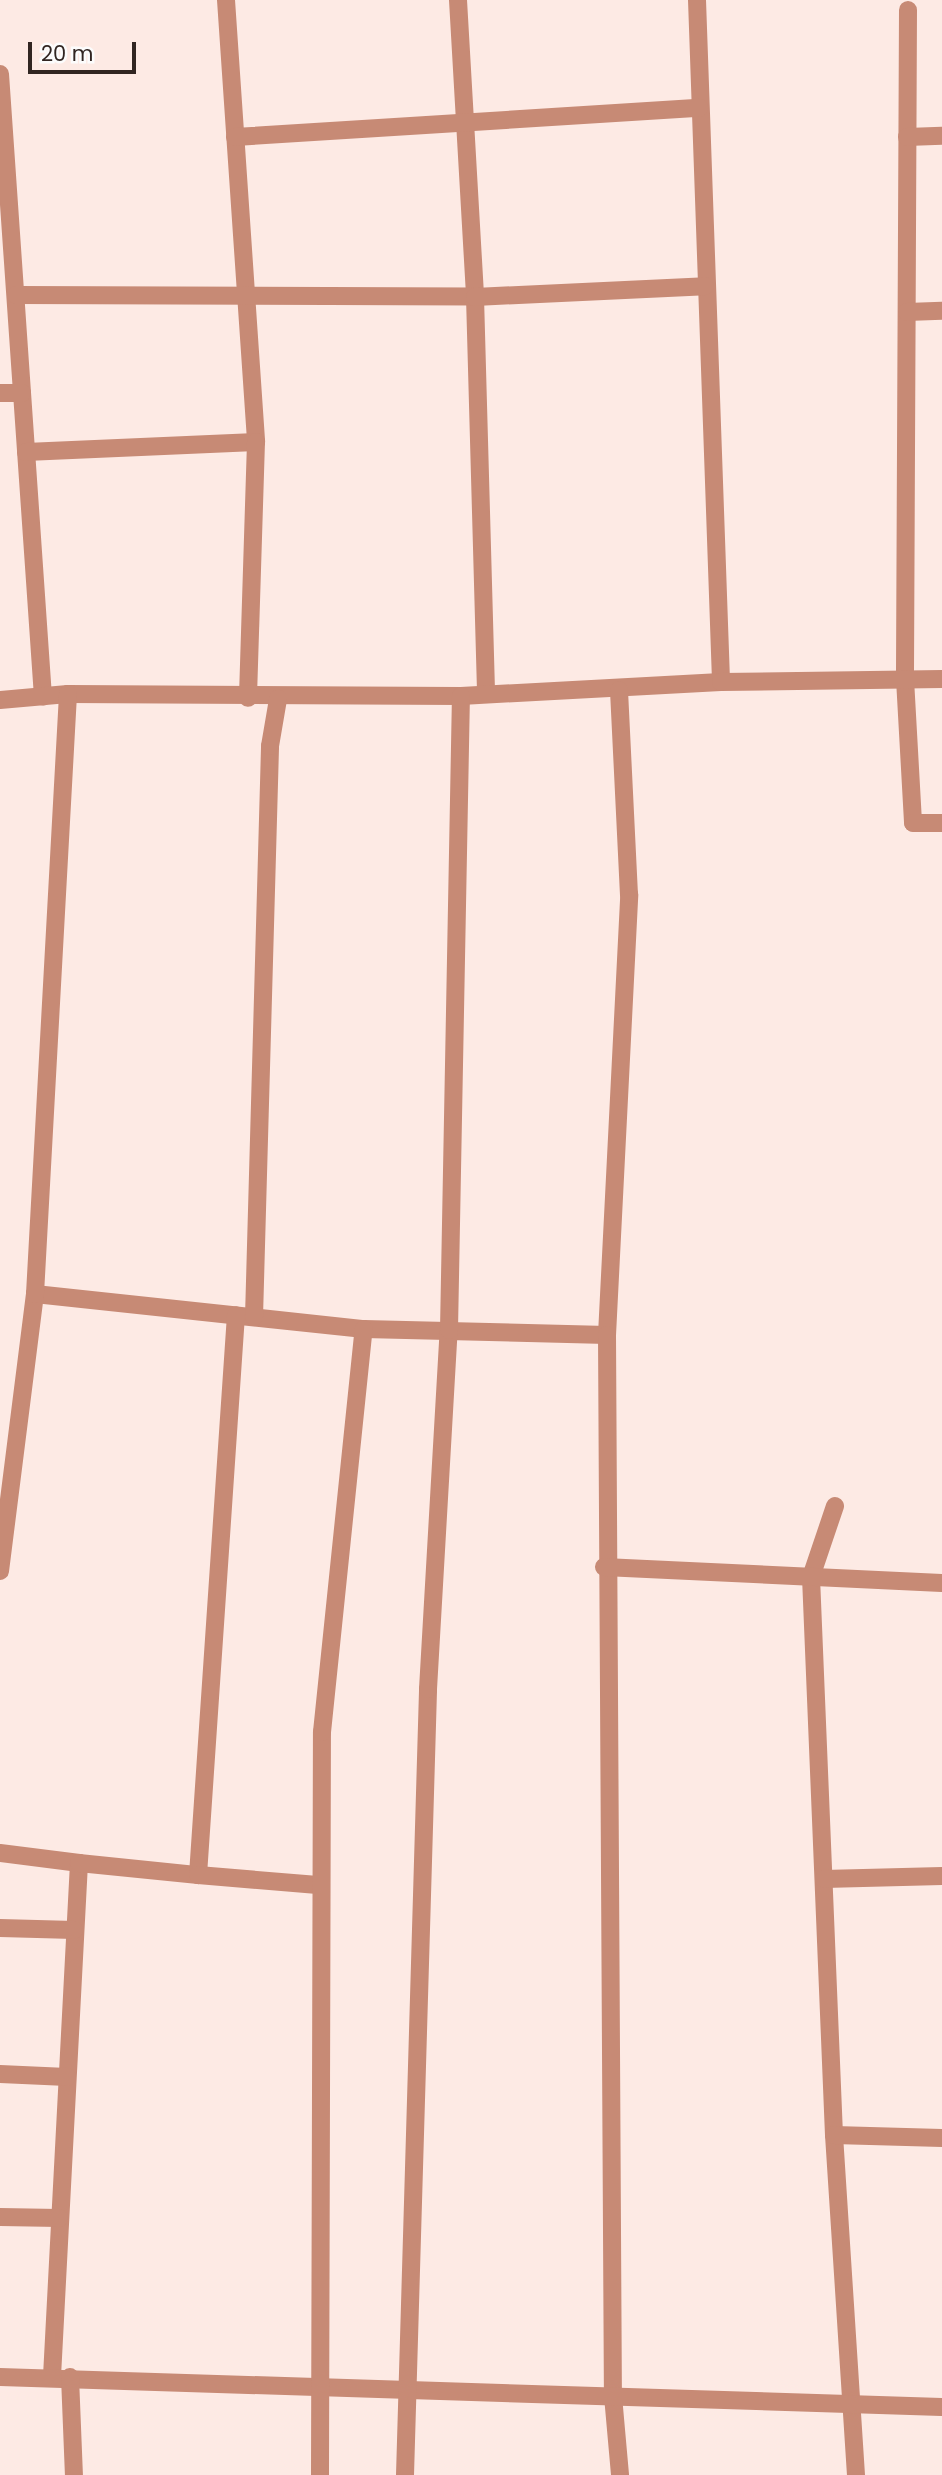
<!DOCTYPE html>
<html>
<head>
<meta charset="utf-8">
<style>
  body { margin:0 }
  #map { position:relative; width:942px; height:2475px; overflow:hidden; background:#fdeae4; font-family:Poppins,sans-serif }
  div>[style] { position:absolute }
  .minor>* { height:18px; margin:-9px; padding:0 9px; transform-origin:9px; border-radius:9px; background:#c78a75 }
  span { translate:-50% -50%; white-space:nowrap; text-align:center; line-height:1.15; -webkit-text-stroke:6px #fcfcfc; paint-order:stroke }
  .scale { position:absolute; left:28px; top:42px; width:108px; height:32px; box-sizing:border-box; border:4px solid #312521; border-top:0; padding-left:9px; font-size:21px; line-height:24px; white-space:nowrap; color:#312521; -webkit-text-stroke:5px #fcfcfc; paint-order:stroke }
</style>
</head>
<body>
<div id="map">
  <div class="minor">
    <i style="left:226px;top:0;width:443px;rotate:86.1deg"></i>
    <i style="left:458px;top:0;width:297px;rotate:86.7deg"></i>
    <i style="left:475px;top:297px;width:397px;rotate:88.4deg"></i>
    <i style="left:697px;top:0;width:682px;rotate:87.98deg"></i>
    <i style="left:908px;top:10px;width:669px;rotate:90.26deg"></i>
    <i style="left:905px;top:679px;width:144px;rotate:86.8deg"></i>
    <i style="left:913px;top:823px;width:29px"></i>
    <i style="left:0;top:74px;width:624px;rotate:86.05deg"></i>
    <i style="left:235px;top:137px;width:465px;rotate:-3.6deg"></i>
    <i style="left:907px;top:137px;width:35px;rotate:-2deg"></i>
    <i style="left:16px;top:295px;width:459px;rotate:0.2deg"></i>
    <i style="left:475px;top:297px;width:230px;rotate:-2.7deg"></i>
    <i style="left:907px;top:312px;width:35px;rotate:-2deg"></i>
    <i style="left:0;top:393px;width:22px"></i>
    <i style="left:26px;top:452px;width:230px;rotate:-2.5deg"></i>
    <i style="left:256px;top:442px;width:256px;rotate:91.8deg"></i>
    <i style="left:0;top:700px;width:68px;rotate:-5deg"></i>
    <i style="left:68px;top:694px;width:393px;rotate:0.3deg"></i>
    <i style="left:461px;top:696px;width:260px;rotate:-3.1deg"></i>
    <i style="left:721px;top:682px;width:221px;rotate:-0.8deg"></i>
    <i style="left:35px;top:1294px;width:331px;rotate:6.1deg"></i>
    <i style="left:364px;top:1329px;width:243px;rotate:1.4deg"></i>
    <i style="left:607px;top:1335px;width:441px;rotate:-87.1deg"></i>
    <i style="left:629px;top:895px;width:205px;rotate:-92.8deg"></i>
    <i style="left:254px;top:1317px;width:571px;rotate:-88.39deg"></i>
    <i style="left:270px;top:746px;width:48px;rotate:-80.3deg"></i>
    <i style="left:607px;top:1335px;width:1061px;rotate:89.68deg"></i>
    <i style="left:613px;top:2396px;width:79px;rotate:84.9deg"></i>
    <i style="left:835px;top:1506px;width:75px;rotate:108.7deg"></i>
    <i style="left:811px;top:1577px;width:558px;rotate:87.64deg"></i>
    <i style="left:834px;top:2135px;width:341px;rotate:86.3deg"></i>
    <i style="left:604px;top:1567px;width:338px;rotate:2.7deg"></i>
    <i style="left:0;top:1571px;width:279px;rotate:-82.8deg"></i>
    <i style="left:35px;top:1294px;width:601px;rotate:-86.85deg"></i>
    <i style="left:0;top:1853px;width:80px;rotate:7.2deg"></i>
    <i style="left:79px;top:1863px;width:515px;rotate:93.01deg"></i>
    <i style="left:79px;top:1863px;width:120px;rotate:5.8deg"></i>
    <i style="left:198px;top:1875px;width:561px;rotate:-86.12deg"></i>
    <i style="left:198px;top:1875px;width:120px;rotate:4.8deg"></i>
    <i style="left:824px;top:1879px;width:118px;rotate:-1.5deg"></i>
    <i style="left:0;top:1928px;width:74px;rotate:1.5deg"></i>
    <i style="left:0;top:2074px;width:67px;rotate:2.6deg"></i>
    <i style="left:834px;top:2135px;width:108px;rotate:1.6deg"></i>
    <i style="left:0;top:2217px;width:59px;rotate:1deg"></i>
    <i style="left:0;top:2377px;width:942px;rotate:1.82deg"></i>
    <i style="left:70px;top:2377px;width:98px;rotate:87.7deg"></i>
    <i style="left:320px;top:2475px;width:743px;rotate:-89.85deg"></i>
    <i style="left:322px;top:1732px;width:405px;rotate:-84.1deg"></i>
    <i style="left:405px;top:2475px;width:786px;rotate:-88.32deg"></i>
    <i style="left:428px;top:1689px;width:360px;rotate:-86.7deg"></i>
    <i style="left:449px;top:1330px;width:634px;rotate:-88.92deg"></i>
  </div>
  <div class="scale">20 m</div>
</div>
</body>
</html>
